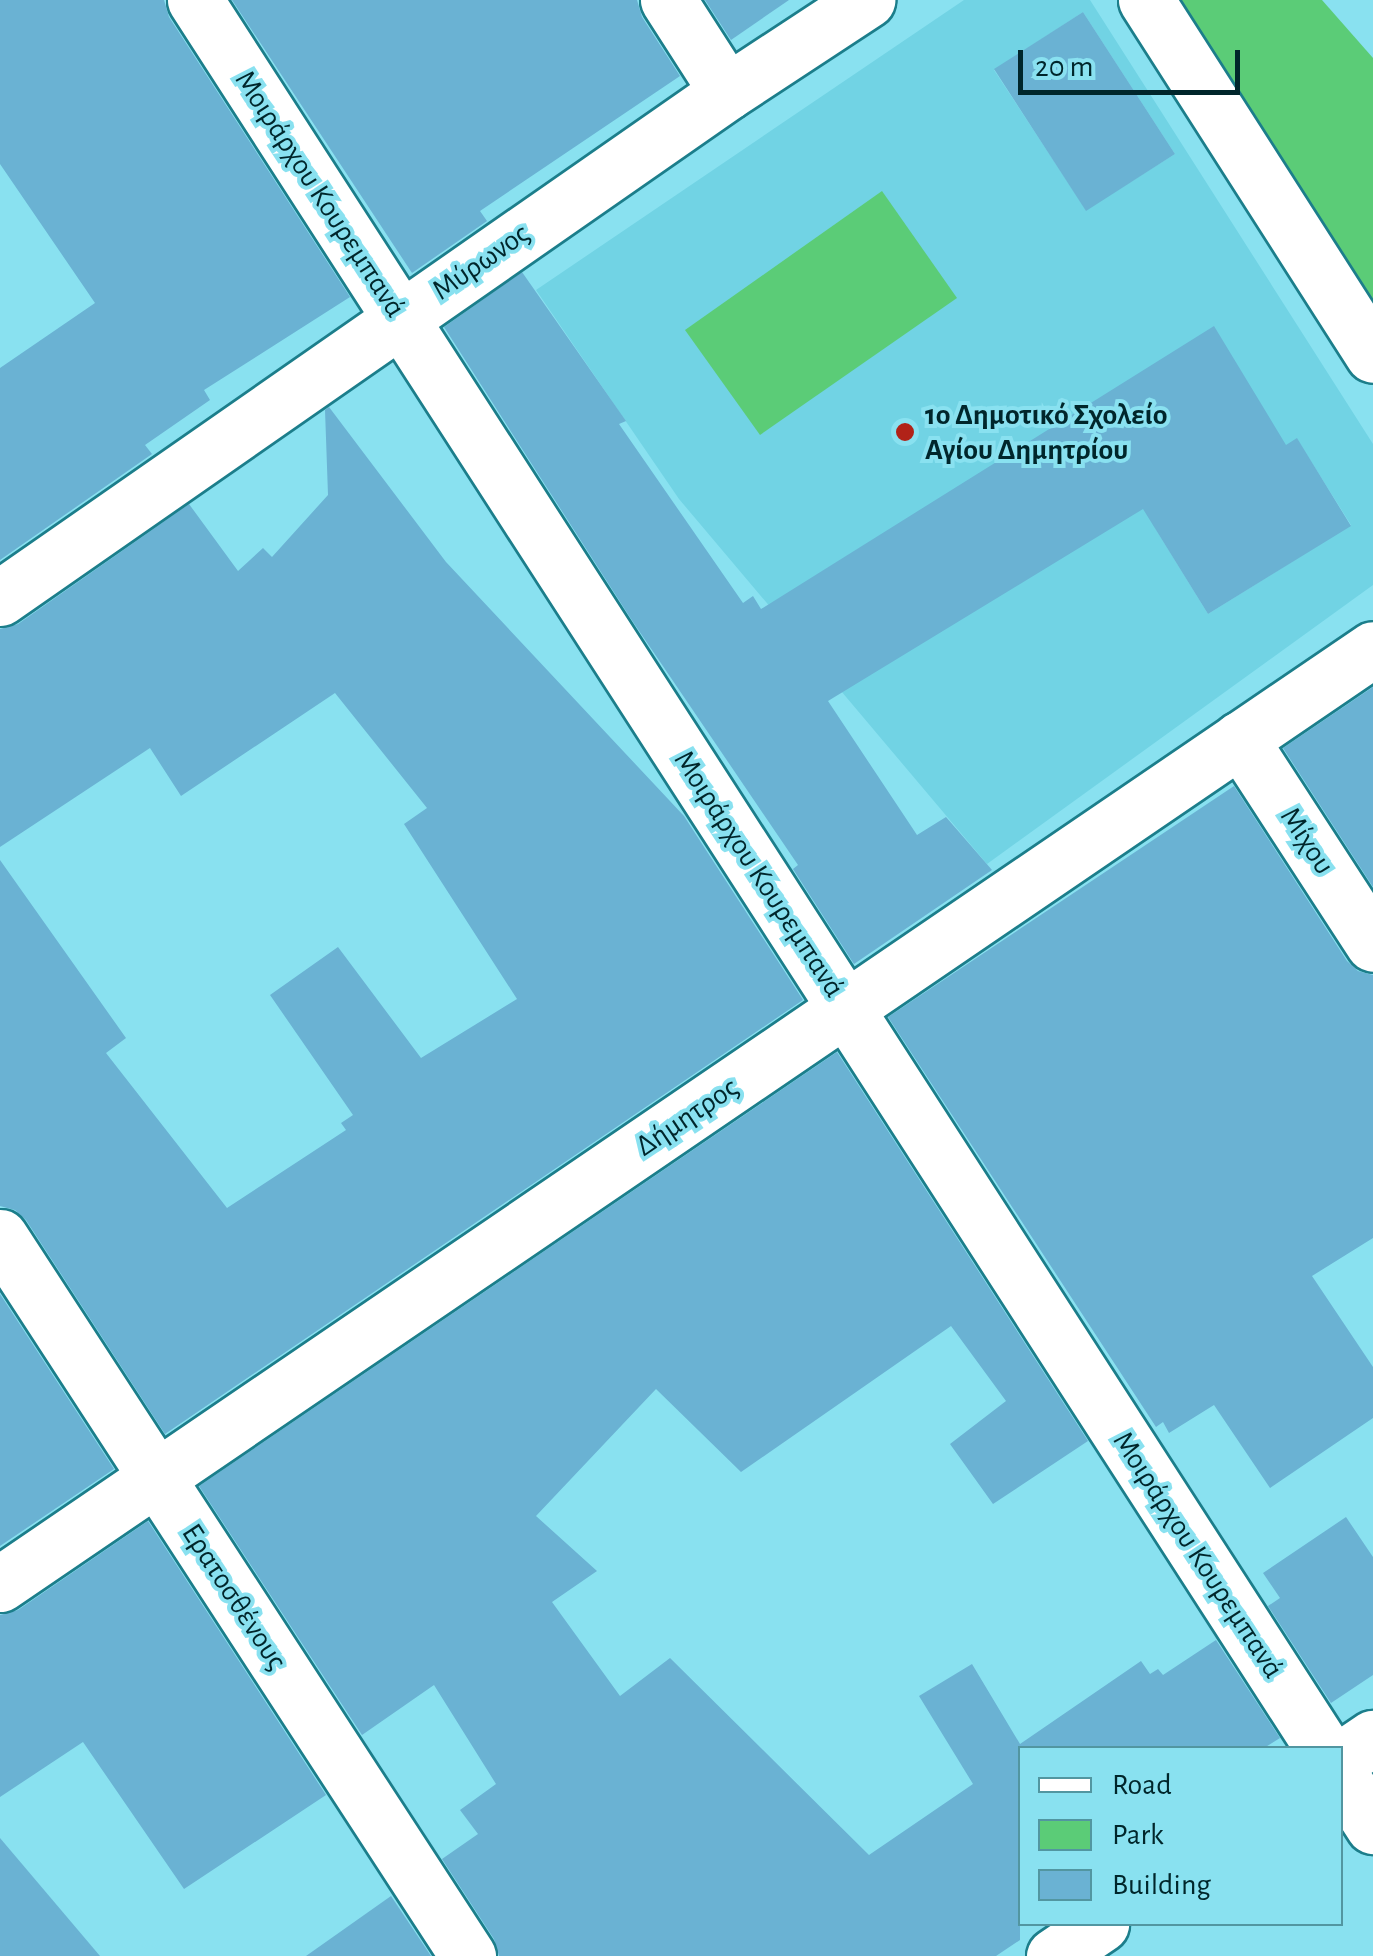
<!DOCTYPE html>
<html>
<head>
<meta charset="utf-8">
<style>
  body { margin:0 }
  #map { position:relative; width:1373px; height:1956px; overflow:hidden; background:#89e1f0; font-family:"Alegreya Sans",sans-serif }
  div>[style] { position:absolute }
  .built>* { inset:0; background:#71d3e4 }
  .green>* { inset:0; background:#5bcc77 }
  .building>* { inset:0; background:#6ab2d3 }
  .roads { filter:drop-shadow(2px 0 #1c7e8b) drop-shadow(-2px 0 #1c7e8b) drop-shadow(0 2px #1c7e8b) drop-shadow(0 -2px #1c7e8b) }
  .street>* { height:55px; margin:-27.5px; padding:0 27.5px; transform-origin:27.5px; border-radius:27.5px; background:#fff }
  .dots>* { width:28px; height:28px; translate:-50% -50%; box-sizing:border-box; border:5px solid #89e1f0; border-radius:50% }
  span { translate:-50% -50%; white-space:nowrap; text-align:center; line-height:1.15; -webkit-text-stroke:8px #89e1f0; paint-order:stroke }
  .street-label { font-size:30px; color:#00262b }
  .poi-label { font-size:30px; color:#00262b; font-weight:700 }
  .left { translate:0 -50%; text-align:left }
  .legend { position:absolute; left:1018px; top:1746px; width:325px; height:180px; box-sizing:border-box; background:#89e1f0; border:2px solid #5296a1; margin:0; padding:12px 18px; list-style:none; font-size:30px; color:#00262b }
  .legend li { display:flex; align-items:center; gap:20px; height:50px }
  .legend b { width:50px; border:2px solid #5296a1 }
  .scale { position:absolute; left:1018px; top:50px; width:222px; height:45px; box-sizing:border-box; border:5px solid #00262b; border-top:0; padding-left:12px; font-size:30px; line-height:35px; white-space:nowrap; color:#00262b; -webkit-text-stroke:8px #89e1f0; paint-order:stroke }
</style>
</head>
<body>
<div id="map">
  <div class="built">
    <i style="clip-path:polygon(evenodd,964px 0,1090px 0,1373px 444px,1373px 585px,987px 864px,679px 499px,536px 290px,964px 0,1083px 12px,1175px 154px,1086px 210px,994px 70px,1083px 12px,964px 0,1297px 439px,1351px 525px,1208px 614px,1155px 528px,1297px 439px)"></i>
  </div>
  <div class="green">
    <i style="clip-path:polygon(1159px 0,1322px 0,1373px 58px,1373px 355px)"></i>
    <i style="clip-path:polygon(882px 191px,957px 298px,760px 435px,685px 330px)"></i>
  </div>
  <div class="building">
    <i style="clip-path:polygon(0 0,164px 0,169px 17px,350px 297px,204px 390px,210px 400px,145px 445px,152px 454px,0 560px,0 368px,95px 303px,0 164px)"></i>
    <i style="clip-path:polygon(232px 0,637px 0,642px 17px,680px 76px,480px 211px,487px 221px,412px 273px)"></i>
    <i style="clip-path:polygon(705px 0,789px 0,731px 40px)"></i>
    <i style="clip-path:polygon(1083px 12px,1175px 154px,1086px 211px,994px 69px)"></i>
    <i style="clip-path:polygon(522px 272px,626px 421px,619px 424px,743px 603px,753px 596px,761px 609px,1214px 326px,1286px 445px,1297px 438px,1351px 526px,1208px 614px,1143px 509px,828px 701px,917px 835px,946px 817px,992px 870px,854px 964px,793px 869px,798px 865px,633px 622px,444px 327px)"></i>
    <i style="clip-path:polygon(329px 407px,446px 562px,684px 816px,803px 1000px,165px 1434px,26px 1220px,15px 1210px,0 1206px,0 860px,126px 1038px,106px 1053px,227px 1208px,346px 1130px,341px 1123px,353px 1115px,270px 995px,338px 947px,421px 1058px,517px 999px,404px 824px,427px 808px,335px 693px,181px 796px,150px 748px,0 847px,0 629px,18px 624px,189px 504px,238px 571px,263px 548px,272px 557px,328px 495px,325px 410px)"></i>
    <i style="clip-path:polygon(1373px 687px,1373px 887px,1283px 748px)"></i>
    <i style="clip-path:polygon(1234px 786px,1347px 961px,1358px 971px,1373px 975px,1373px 1238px,1312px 1276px,1373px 1367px,1373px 1418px,1270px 1488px,1214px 1405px,1169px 1433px,1163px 1422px,1156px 1427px,888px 1017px)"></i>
    <i style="clip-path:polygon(837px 1052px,1088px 1441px,993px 1504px,950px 1444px,1006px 1401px,951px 1326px,741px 1472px,656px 1389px,536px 1516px,597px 1571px,552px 1602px,620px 1696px,670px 1658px,869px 1855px,973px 1784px,919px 1696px,972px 1664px,1020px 1744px,1141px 1661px,1150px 1674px,1158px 1669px,1163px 1675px,1216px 1640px,1280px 1738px,1264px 1748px,1020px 1748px,1020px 1940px,996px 1956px,499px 1956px,494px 1939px,442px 1859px,478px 1834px,460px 1810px,496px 1784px,434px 1685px,362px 1735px,199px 1486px)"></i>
    <i style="clip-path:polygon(0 1294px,114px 1469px,0 1546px)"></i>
    <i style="clip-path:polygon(1346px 1517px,1373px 1557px,1373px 1675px,1331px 1703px,1268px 1606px,1280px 1598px,1263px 1573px)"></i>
    <i style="clip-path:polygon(148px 1521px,326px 1795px,184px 1889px,83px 1742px,0 1797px,0 1615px,18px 1610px)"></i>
    <i style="clip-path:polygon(0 1838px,100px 1956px,0 1956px)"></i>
    <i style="clip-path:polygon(391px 1896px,431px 1956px,306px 1956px)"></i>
  </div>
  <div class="roads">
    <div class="street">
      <i style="left:195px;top:0;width:2080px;rotate:57.17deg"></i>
      <i style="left:668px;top:0;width:109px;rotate:57.3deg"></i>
      <i style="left:1146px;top:0;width:421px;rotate:57.4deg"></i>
      <i style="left:0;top:598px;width:886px;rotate:-34.84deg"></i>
      <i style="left:727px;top:92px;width:168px;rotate:-33.3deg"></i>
      <i style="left:1240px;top:739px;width:244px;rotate:57deg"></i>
      <i style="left:0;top:1237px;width:858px;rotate:56.94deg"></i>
      <i style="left:0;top:1584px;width:1661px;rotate:-34.25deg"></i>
      <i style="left:1340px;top:1760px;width:40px;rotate:-34deg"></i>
      <i style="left:1340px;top:1775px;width:61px;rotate:57.1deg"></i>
      <i style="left:1054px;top:1956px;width:57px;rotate:-34.2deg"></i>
    </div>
  </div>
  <div class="dots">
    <i style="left:905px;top:432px;background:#b12218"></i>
  </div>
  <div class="street-label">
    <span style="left:320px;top:194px;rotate:57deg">Μοιράρχου Κουρεμπανά</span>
    <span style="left:481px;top:262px;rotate:-35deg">Μύρωνος</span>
    <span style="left:1307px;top:841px;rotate:57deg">Μίχου</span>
    <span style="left:759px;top:874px;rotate:57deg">Μοιράρχου Κουρεμπανά</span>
    <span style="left:687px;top:1117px;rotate:-34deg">Δήμητρος</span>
    <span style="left:1198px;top:1555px;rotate:57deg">Μοιράρχου Κουρεμπανά</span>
    <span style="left:234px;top:1597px;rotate:57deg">Ερατοσθένους</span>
  </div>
  <div class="poi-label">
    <span class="left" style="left:925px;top:432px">1ο Δημοτικό Σχολείο<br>Αγίου Δημητρίου</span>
  </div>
  <ul class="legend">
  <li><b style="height:12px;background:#fff"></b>Road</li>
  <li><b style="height:28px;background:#5bcc77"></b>Park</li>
  <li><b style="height:28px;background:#6ab2d3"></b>Building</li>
  </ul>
  <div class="scale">20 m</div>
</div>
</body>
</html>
